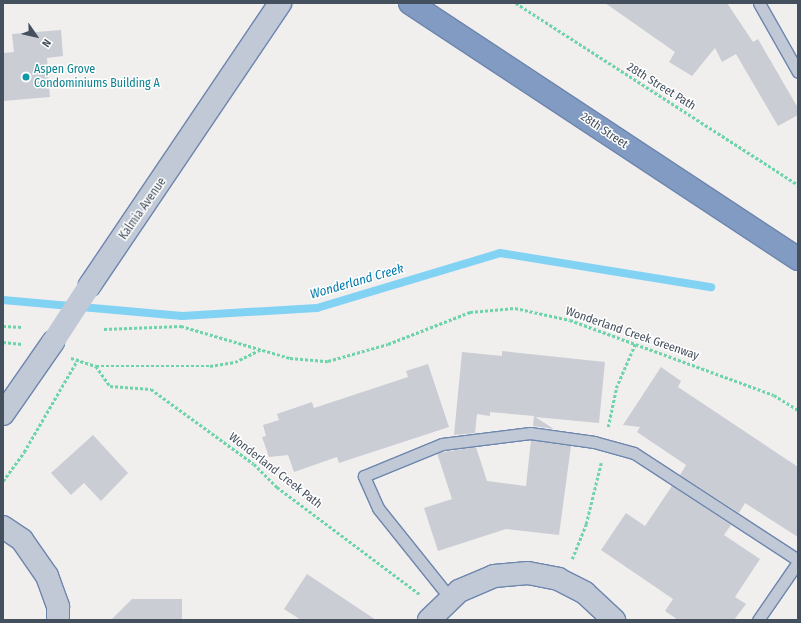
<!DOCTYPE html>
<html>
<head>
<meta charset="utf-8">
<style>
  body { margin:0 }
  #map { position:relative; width:801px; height:623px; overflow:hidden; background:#f1eeee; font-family:"Fira Sans Condensed",sans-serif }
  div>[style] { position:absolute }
  .stream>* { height:8px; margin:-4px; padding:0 4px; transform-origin:4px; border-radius:4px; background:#82d2f4 }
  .building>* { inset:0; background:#cacdd4 }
  .path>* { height:2.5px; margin-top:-1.25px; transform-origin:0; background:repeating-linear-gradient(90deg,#6ed4aa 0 3px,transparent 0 5px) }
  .roads { filter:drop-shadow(1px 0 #6d86ae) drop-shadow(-1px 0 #6d86ae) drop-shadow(0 1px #6d86ae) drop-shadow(0 -1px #6d86ae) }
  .lane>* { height:11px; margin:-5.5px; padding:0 5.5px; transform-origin:5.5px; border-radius:5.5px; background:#c0c9d5 }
  .street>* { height:22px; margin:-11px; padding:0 11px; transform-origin:11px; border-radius:11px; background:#c0c9d5 }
  .highway>* { height:22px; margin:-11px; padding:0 11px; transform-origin:11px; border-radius:11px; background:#829bc2 }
  .street-bridge>* { height:22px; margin:-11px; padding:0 11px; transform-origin:11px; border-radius:11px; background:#c0c9d5 }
  .dots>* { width:11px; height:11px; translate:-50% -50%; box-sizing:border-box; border:2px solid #fff; border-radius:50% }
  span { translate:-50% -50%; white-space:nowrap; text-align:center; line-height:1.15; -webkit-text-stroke:3px #fff; paint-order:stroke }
  .culture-label { font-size:12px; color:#0d838f }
  .left { translate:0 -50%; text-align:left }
  .street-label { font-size:12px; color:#45505e }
  .water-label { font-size:13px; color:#017aad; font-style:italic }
  .frame { position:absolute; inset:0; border:4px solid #45505e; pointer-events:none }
  .north { position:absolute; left:16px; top:16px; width:40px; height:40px; -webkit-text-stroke:3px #fff; paint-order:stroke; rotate:124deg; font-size:11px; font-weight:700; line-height:16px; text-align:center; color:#45505e }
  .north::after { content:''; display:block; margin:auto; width:14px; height:18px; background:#45505e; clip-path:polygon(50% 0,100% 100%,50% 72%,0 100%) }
</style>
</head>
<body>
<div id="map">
  <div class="stream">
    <i style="left:3px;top:300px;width:180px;rotate:5.1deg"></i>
    <i style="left:182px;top:316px;width:135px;rotate:-3.4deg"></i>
    <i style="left:317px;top:308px;width:191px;rotate:-16.7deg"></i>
    <i style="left:500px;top:253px;width:214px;rotate:9.2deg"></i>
  </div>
  <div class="building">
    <i style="clip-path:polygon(605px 3px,727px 3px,753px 42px,758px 39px,798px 108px,798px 115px,778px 126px,736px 54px,722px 62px,715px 48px,692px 76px,669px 62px,675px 52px)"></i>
    <i style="clip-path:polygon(61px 30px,63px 56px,47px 58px,50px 97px,3px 101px,3px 53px,14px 52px,12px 34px)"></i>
    <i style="clip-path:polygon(502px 351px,605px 362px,599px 423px,535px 417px,554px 429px,533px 426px,534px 416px,490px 412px,490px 416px,477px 414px,475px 433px,454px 435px,462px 352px,502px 356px)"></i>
    <i style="clip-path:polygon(428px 364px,449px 427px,339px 463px,337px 457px,294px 472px,288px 455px,269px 457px,262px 437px,266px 436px,263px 425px,279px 420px,277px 414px,312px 402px,314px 408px,408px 377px,406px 371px)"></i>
    <i style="clip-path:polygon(661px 367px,681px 381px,678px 387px,798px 467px,798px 537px,745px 503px,739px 513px,680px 475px,686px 465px,637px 432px,640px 427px,623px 425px)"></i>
    <i style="clip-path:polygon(93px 435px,128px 473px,101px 501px,84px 483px,71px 495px,51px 473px)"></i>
    <i style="clip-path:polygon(531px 440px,571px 446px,559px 535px,506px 529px,438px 551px,424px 508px,452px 499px,437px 453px,476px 447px,487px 481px,526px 486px)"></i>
    <i style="clip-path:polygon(672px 486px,731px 525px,724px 535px,760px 559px,735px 597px,746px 604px,734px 620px,678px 620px,665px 611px,673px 599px,601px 550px,626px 513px,645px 526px)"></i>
    <i style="clip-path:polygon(307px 574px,376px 620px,301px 620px,284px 609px)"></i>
    <i style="clip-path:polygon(132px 599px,182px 599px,182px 620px,111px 620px)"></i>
  </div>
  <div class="path">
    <i style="left:516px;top:3px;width:336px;rotate:32.8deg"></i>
    <i style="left:3px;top:326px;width:20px;rotate:3deg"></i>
    <i style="left:104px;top:329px;width:77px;rotate:-2.2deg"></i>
    <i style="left:181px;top:326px;width:114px;rotate:16.4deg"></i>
    <i style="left:290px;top:358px;width:38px;rotate:5deg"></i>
    <i style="left:328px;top:361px;width:62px;rotate:-15.8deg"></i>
    <i style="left:388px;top:344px;width:88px;rotate:-21.3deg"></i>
    <i style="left:470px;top:312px;width:45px;rotate:-5.1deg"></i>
    <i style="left:515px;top:308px;width:56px;rotate:12.3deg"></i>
    <i style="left:570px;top:320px;width:217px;rotate:20.2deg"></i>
    <i style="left:774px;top:395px;width:28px;rotate:32deg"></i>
    <i style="left:3px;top:342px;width:19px;rotate:6deg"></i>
    <i style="left:71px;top:358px;width:26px;rotate:18deg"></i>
    <i style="left:96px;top:366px;width:114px"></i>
    <i style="left:210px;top:366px;width:25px;rotate:-9deg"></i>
    <i style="left:235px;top:362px;width:28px;rotate:-26deg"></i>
    <i style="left:96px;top:366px;width:24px;rotate:55deg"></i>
    <i style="left:110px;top:386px;width:41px;rotate:4.2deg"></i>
    <i style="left:151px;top:389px;width:127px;rotate:36.1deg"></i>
    <i style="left:254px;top:464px;width:33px;rotate:45deg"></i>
    <i style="left:277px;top:487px;width:180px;rotate:36.9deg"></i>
    <i style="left:608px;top:427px;width:40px;rotate:-78deg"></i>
    <i style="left:616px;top:388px;width:48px;rotate:-66.6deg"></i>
    <i style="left:3px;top:481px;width:36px;rotate:-54deg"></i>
    <i style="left:24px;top:452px;width:108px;rotate:-59.9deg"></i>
    <i style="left:572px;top:559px;width:38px;rotate:-68deg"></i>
    <i style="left:586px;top:524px;width:63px;rotate:-76.2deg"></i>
  </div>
  <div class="roads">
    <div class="lane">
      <i style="left:759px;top:3px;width:79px;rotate:60.5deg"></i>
      <i style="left:450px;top:598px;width:115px;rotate:-128.7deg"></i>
      <i style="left:378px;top:508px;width:35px;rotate:-114deg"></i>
      <i style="left:364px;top:476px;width:84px;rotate:-22.3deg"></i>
      <i style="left:442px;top:444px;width:89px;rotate:-7.1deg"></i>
      <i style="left:530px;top:433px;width:65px;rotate:8deg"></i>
      <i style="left:594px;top:442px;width:41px;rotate:15.4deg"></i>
      <i style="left:634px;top:453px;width:196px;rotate:33.1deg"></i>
      <i style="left:758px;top:620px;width:70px;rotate:-55.4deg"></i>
    </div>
    <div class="street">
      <i style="left:90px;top:285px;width:340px;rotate:-56deg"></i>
      <i style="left:3px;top:414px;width:88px;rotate:-55.2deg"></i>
      <i style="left:3px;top:527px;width:23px;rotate:34deg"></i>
      <i style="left:22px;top:540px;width:44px;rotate:55.2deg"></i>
      <i style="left:47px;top:576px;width:33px;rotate:70deg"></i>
      <i style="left:58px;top:607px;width:13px;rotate:90deg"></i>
      <i style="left:429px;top:620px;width:42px;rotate:-44deg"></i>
      <i style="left:459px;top:591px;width:38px;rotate:-23deg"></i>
      <i style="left:494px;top:576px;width:34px;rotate:-5deg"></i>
      <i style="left:528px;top:573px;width:31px;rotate:11deg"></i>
      <i style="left:558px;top:579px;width:30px;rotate:27deg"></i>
      <i style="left:585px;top:593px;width:40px;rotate:43deg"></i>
    </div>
    <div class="highway">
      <i style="left:410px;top:3px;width:465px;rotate:33.4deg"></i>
    </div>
  </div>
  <div class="street-bridge">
    <i style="left:53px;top:342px;width:68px;rotate:-57deg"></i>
  </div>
  <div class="dots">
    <i style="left:26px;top:77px;background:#0f9aa8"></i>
  </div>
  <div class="culture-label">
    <span class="left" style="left:34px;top:77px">Aspen Grove<br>Condominiums Building A</span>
  </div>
  <div class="street-label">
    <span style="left:661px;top:87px;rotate:32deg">28th Street Path</span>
    <span style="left:604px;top:131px;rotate:34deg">28th Street</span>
    <span style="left:143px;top:209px;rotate:-55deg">Kalmia Avenue</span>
    <span style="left:632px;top:334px;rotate:19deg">Wonderland Creek Greenway</span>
    <span style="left:275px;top:471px;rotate:38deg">Wonderland Creek Path</span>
  </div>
  <div class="water-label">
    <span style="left:357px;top:282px;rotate:-16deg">Wonderland Creek</span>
  </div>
  <div class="frame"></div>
  <div class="north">N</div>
</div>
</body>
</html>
